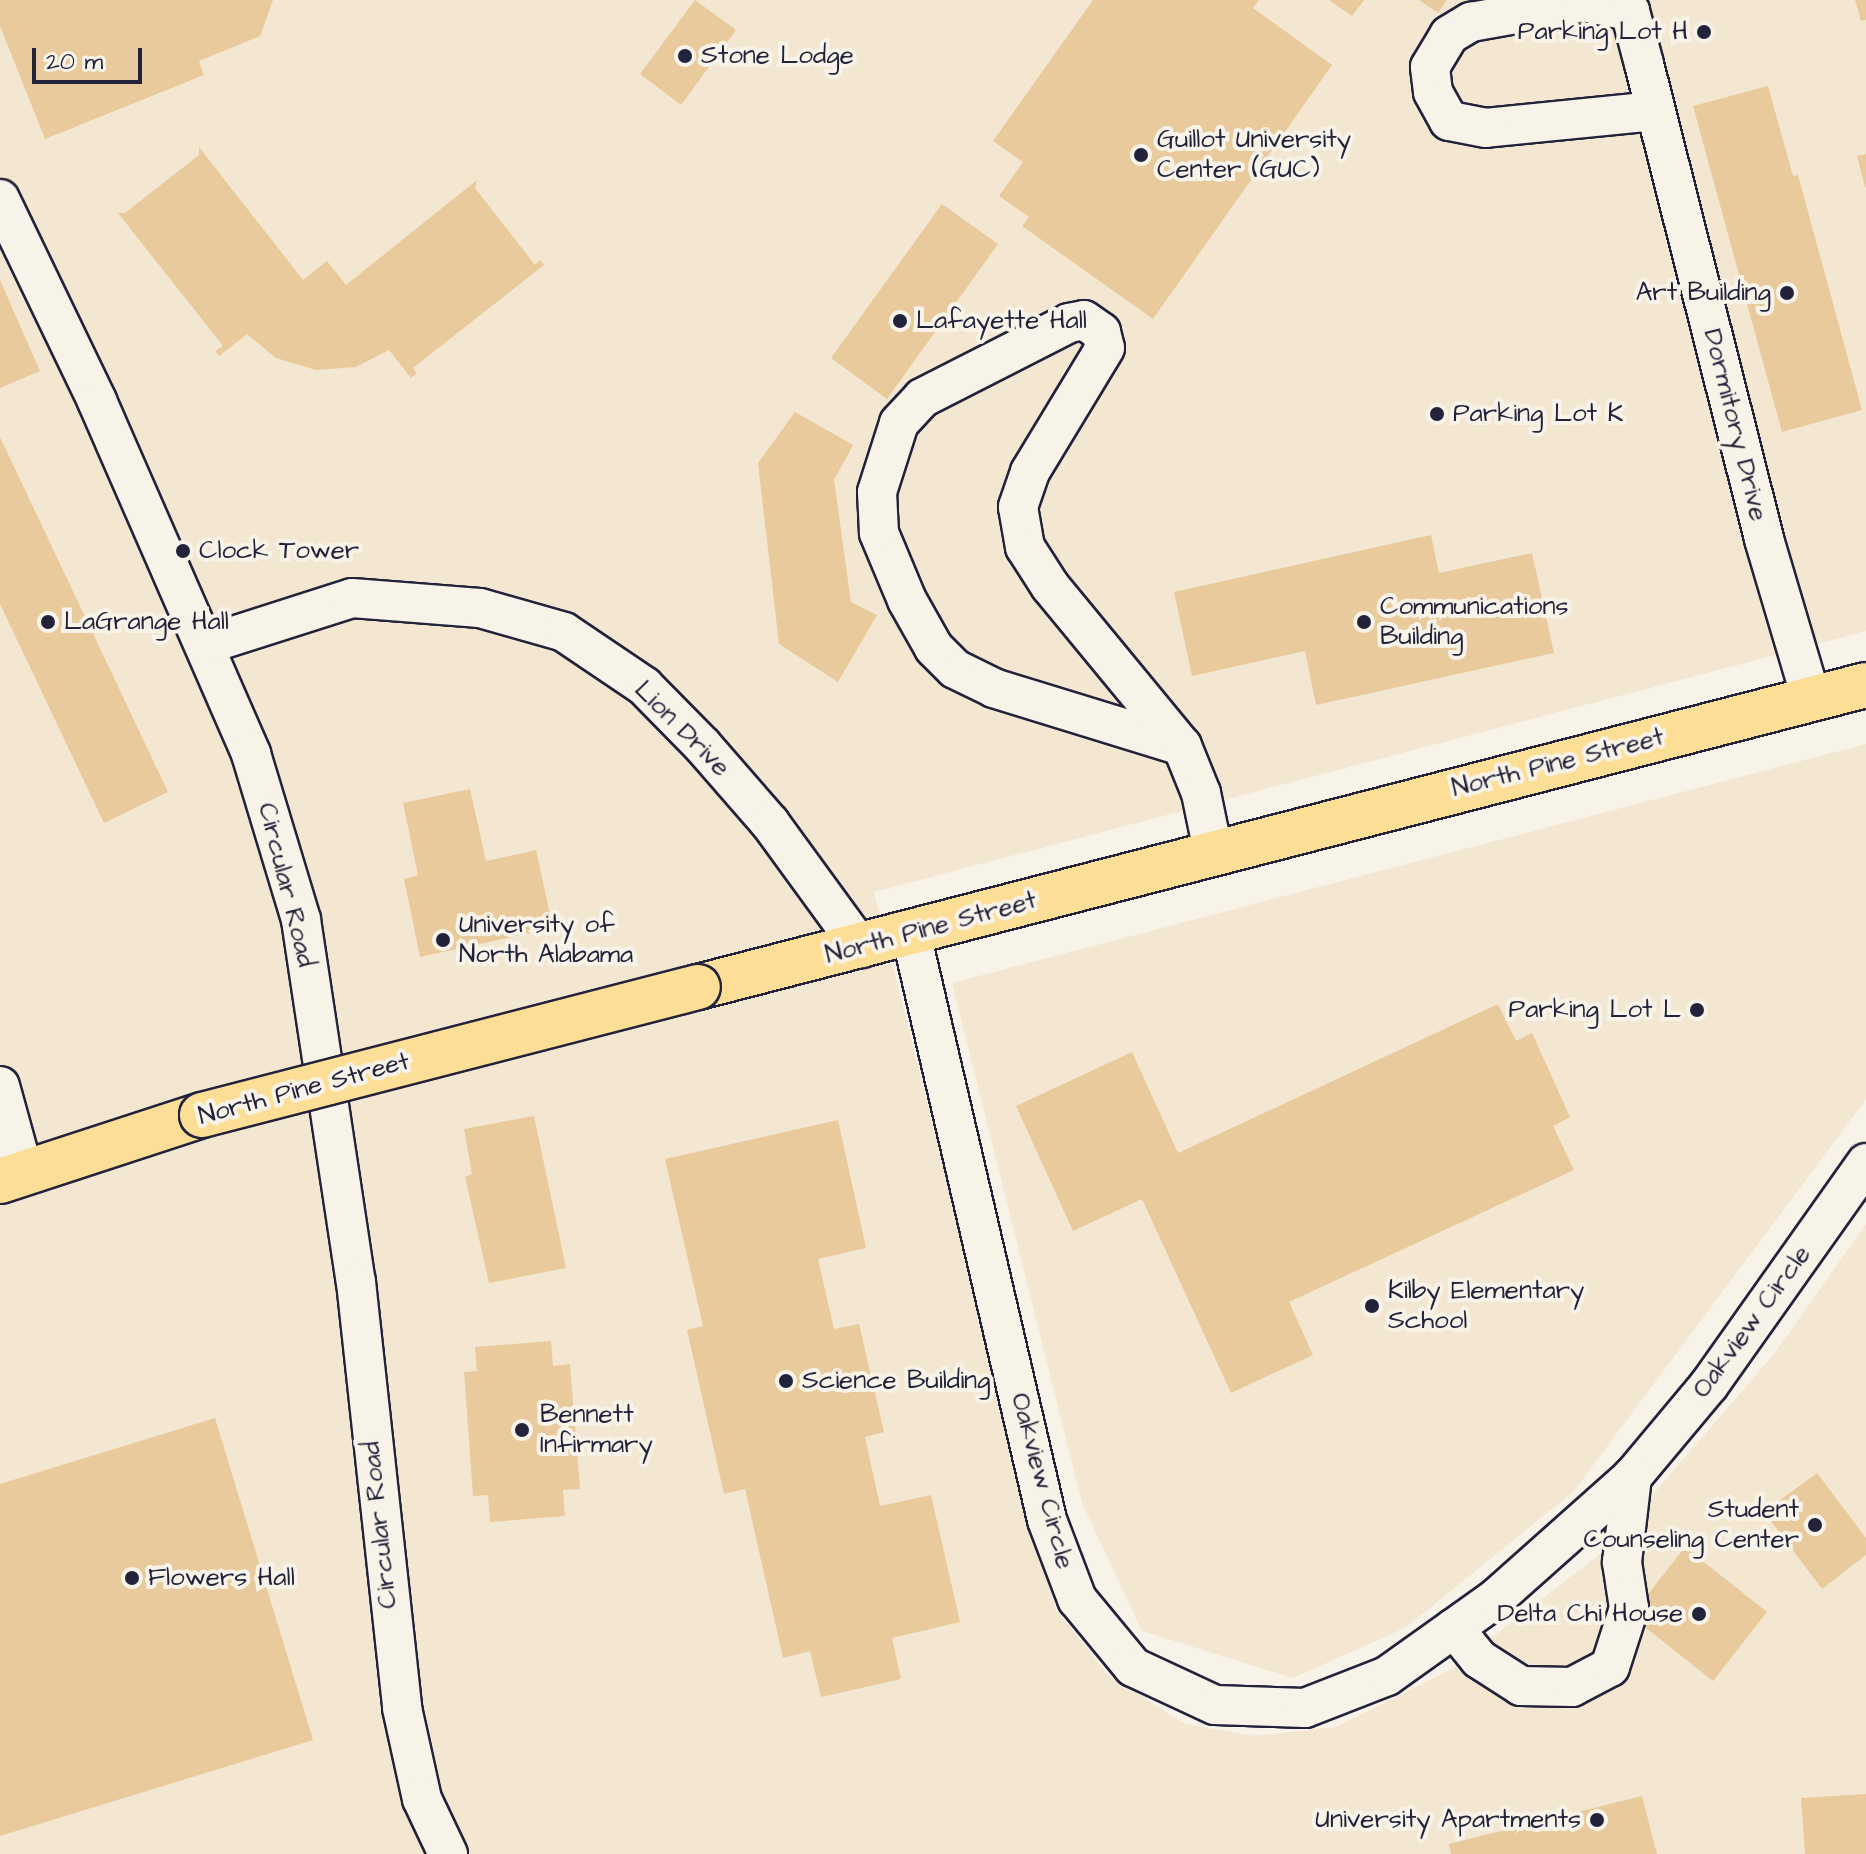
<!DOCTYPE html>
<html>
<head>
<meta charset="utf-8">
<style>
  body { margin:0 }
  #map { position:relative; width:1866px; height:1854px; overflow:hidden; background:#f7f3e8; font-family:"Architects Daughter",sans-serif }
  div>[style] { position:absolute }
  .built>* { inset:0; background:#f3e7d1 }
  .building>* { inset:0; background:#e9ca9c }
  .roads { filter:drop-shadow(2px 0 #22223b) drop-shadow(-2px 0 #22223b) drop-shadow(0 2px #22223b) drop-shadow(0 -2px #22223b) }
  .minor>* { height:38px; margin:-19px; padding:0 19px; transform-origin:19px; border-radius:19px; background:#f7f3e8 }
  .major>* { height:44px; margin:-22px; padding:0 22px; transform-origin:22px; border-radius:22px; background:#fdde96 }
  .bridges { filter:drop-shadow(2px 0 #22223b) drop-shadow(-2px 0 #22223b) drop-shadow(0 2px #22223b) drop-shadow(0 -2px #22223b) }
  .major-bridge>* { height:44px; margin:-22px; padding:0 22px; transform-origin:22px; border-radius:22px; background:#fdde96 }
  .dots>* { width:22px; height:22px; translate:-50% -50%; box-sizing:border-box; border:4px solid #f7f3e8; border-radius:50% }
  span { translate:-50% -50%; white-space:nowrap; text-align:center; line-height:1.15; -webkit-text-stroke:8px #f7f3e8; paint-order:stroke }
  .poi-label { font-size:26px; color:#22223b }
  .right { translate:-100% -50%; text-align:right }
  .left { translate:0 -50%; text-align:left }
  .street-label { font-size:26px; color:#22223b }
  .scale { position:absolute; left:32px; top:48px; width:110px; height:36px; box-sizing:border-box; border:4px solid #22223b; border-top:0; padding-left:10px; font-size:24px; line-height:28px; white-space:nowrap; color:#22223b; -webkit-text-stroke:6px #f7f3e8; paint-order:stroke }
</style>
</head>
<body>
<div id="map">
  <div class="built">
    <i style="clip-path:polygon(0 0,1866px 0,1866px 631px,874px 892px,1055px 1608px,1107px 1674px,1185px 1724px,1255px 1736px,1336px 1727px,1450px 1670px,1604px 1551px,1774px 1354px,1866px 1224px,1866px 1854px,0 1854px)"></i>
    <i style="clip-path:polygon(1866px 744px,1866px 1099px,1574px 1491px,1405px 1628px,1293px 1678px,1142px 1631px,1082px 1503px,952px 983px)"></i>
  </div>
  <div class="building">
    <i style="clip-path:polygon(0 0,273px 0,260px 36px,199px 61px,204px 75px,45px 139px,0 26px)"></i>
    <i style="clip-path:polygon(695px 0,736px 30px,681px 105px,640px 74px)"></i>
    <i style="clip-path:polygon(1093px 0,1259px 0,1253px 8px,1332px 65px,1153px 319px,1022px 226px,1029px 217px,999px 196px,1023px 162px,993px 141px)"></i>
    <i style="clip-path:polygon(1329px 0,1364px 0,1352px 16px)"></i>
    <i style="clip-path:polygon(1419px 0,1447px 0,1438px 13px)"></i>
    <i style="clip-path:polygon(1855px 0,1866px 0,1866px 20px,1861px 21px)"></i>
    <i style="clip-path:polygon(1768px 86px,1793px 176px,1798px 175px,1862px 410px,1782px 432px,1693px 106px)"></i>
    <i style="clip-path:polygon(199px 147px,303px 280px,327px 261px,346px 285px,477px 180px,475px 188px,535px 265px,540px 260px,544px 265px,413px 368px,417px 373px,411px 378px,389px 350px,356px 367px,316px 370px,276px 358px,247px 334px,219px 356px,215px 351px,223px 346px,118px 213px,125px 213px,199px 155px)"></i>
    <i style="clip-path:polygon(1866px 154px,1866px 187px,1865px 187px,1857px 156px)"></i>
    <i style="clip-path:polygon(942px 204px,998px 244px,887px 399px,831px 358px)"></i>
    <i style="clip-path:polygon(0 280px,40px 371px,0 388px)"></i>
    <i style="clip-path:polygon(795px 412px,853px 445px,834px 480px,851px 602px,877px 615px,838px 682px,779px 644px,758px 463px)"></i>
    <i style="clip-path:polygon(0 437px,168px 792px,104px 823px,0 604px)"></i>
    <i style="clip-path:polygon(1431px 535px,1439px 573px,1532px 553px,1554px 653px,1316px 705px,1305px 651px,1192px 676px,1174px 592px)"></i>
    <i style="clip-path:polygon(470px 789px,486px 861px,536px 850px,553px 928px,420px 957px,404px 879px,418px 875px,403px 803px)"></i>
    <i style="clip-path:polygon(1498px 1004px,1516px 1041px,1532px 1033px,1570px 1117px,1553px 1126px,1574px 1170px,1289px 1302px,1313px 1355px,1231px 1393px,1142px 1199px,1073px 1231px,1016px 1106px,1132px 1052px,1178px 1153px)"></i>
    <i style="clip-path:polygon(534px 1116px,566px 1268px,489px 1283px,465px 1177px,472px 1174px,464px 1129px)"></i>
    <i style="clip-path:polygon(838px 1120px,866px 1248px,818px 1259px,834px 1329px,859px 1324px,884px 1432px,865px 1437px,880px 1506px,931px 1495px,960px 1622px,892px 1638px,901px 1679px,821px 1697px,810px 1651px,783px 1658px,745px 1489px,724px 1494px,687px 1330px,703px 1326px,665px 1159px)"></i>
    <i style="clip-path:polygon(551px 1341px,553px 1366px,570px 1364px,580px 1489px,563px 1490px,565px 1516px,490px 1522px,488px 1495px,473px 1496px,464px 1372px,477px 1371px,475px 1347px)"></i>
    <i style="clip-path:polygon(215px 1418px,313px 1740px,0 1836px,0 1484px)"></i>
    <i style="clip-path:polygon(1817px 1473px,1866px 1538px,1866px 1555px,1822px 1589px,1764px 1512px)"></i>
    <i style="clip-path:polygon(1685px 1547px,1767px 1612px,1713px 1681px,1631px 1616px)"></i>
    <i style="clip-path:polygon(1866px 1794px,1866px 1854px,1805px 1854px,1801px 1798px)"></i>
    <i style="clip-path:polygon(1642px 1796px,1657px 1854px,1451px 1854px,1449px 1844px)"></i>
  </div>
  <div class="roads">
    <div class="minor">
      <i style="left:1655px;top:111px;width:170px;rotate:174.3deg"></i>
      <i style="left:1486px;top:128px;width:38px;rotate:-169deg"></i>
      <i style="left:1449px;top:121px;width:33px;rotate:-119deg"></i>
      <i style="left:1433px;top:92px;width:25px;rotate:-97deg"></i>
      <i style="left:1430px;top:67px;width:37px;rotate:-59deg"></i>
      <i style="left:1449px;top:35px;width:26px;rotate:-31deg"></i>
      <i style="left:1471px;top:22px;width:114px;rotate:-10.1deg"></i>
      <i style="left:1583px;top:2px;width:48px;rotate:10.8deg"></i>
      <i style="left:1630px;top:11px;width:55px;rotate:75.2deg"></i>
      <i style="left:1644px;top:64px;width:490px;rotate:75.8deg"></i>
      <i style="left:1764px;top:539px;width:166px;rotate:73.5deg"></i>
      <i style="left:0;top:199px;width:224px;rotate:64.3deg"></i>
      <i style="left:97px;top:401px;width:385px;rotate:66.4deg"></i>
      <i style="left:251px;top:754px;width:173px;rotate:73.2deg"></i>
      <i style="left:301px;top:920px;width:366px;rotate:81.4deg"></i>
      <i style="left:356px;top:1282px;width:428px;rotate:83.8deg"></i>
      <i style="left:402px;top:1708px;width:93px;rotate:77.6deg"></i>
      <i style="left:422px;top:1799px;width:61px;rotate:64.7deg"></i>
      <i style="left:205px;top:645px;width:154px;rotate:-17.7deg"></i>
      <i style="left:352px;top:598px;width:128px;rotate:4.5deg"></i>
      <i style="left:480px;top:608px;width:87px;rotate:15.9deg"></i>
      <i style="left:564px;top:632px;width:97px;rotate:34deg"></i>
      <i style="left:644px;top:686px;width:84px;rotate:45.5deg"></i>
      <i style="left:703px;top:746px;width:102px;rotate:49deg"></i>
      <i style="left:770px;top:823px;width:155px;rotate:53.9deg"></i>
      <i style="left:1182px;top:746px;width:197px;rotate:-162.9deg"></i>
      <i style="left:994px;top:688px;width:43px;rotate:-154deg"></i>
      <i style="left:955px;top:669px;width:30px;rotate:-135deg"></i>
      <i style="left:934px;top:648px;width:55px;rotate:-119.4deg"></i>
      <i style="left:907px;top:600px;width:73px;rotate:-112.7deg"></i>
      <i style="left:879px;top:533px;width:41px;rotate:-92.8deg"></i>
      <i style="left:877px;top:492px;width:72px;rotate:-72.3deg"></i>
      <i style="left:899px;top:423px;width:34px;rotate:-47deg"></i>
      <i style="left:922px;top:398px;width:165px;rotate:-27deg"></i>
      <i style="left:1069px;top:323px;width:15px;rotate:-11deg"></i>
      <i style="left:1084px;top:320px;width:21px;rotate:35deg"></i>
      <i style="left:1101px;top:332px;width:16px;rotate:76deg"></i>
      <i style="left:1105px;top:348px;width:145px;rotate:121.2deg"></i>
      <i style="left:1030px;top:472px;width:37px;rotate:109deg"></i>
      <i style="left:1018px;top:507px;width:41px;rotate:80.1deg"></i>
      <i style="left:1025px;top:547px;width:46px;rotate:57.3deg"></i>
      <i style="left:1050px;top:586px;width:207px;rotate:50.5deg"></i>
      <i style="left:1182px;top:746px;width:51px;rotate:68deg"></i>
      <i style="left:1201px;top:793px;width:59px;rotate:78.3deg"></i>
      <i style="left:911px;top:934px;width:602px;rotate:76.93deg"></i>
      <i style="left:1047px;top:1520px;width:85px;rotate:69.2deg"></i>
      <i style="left:1077px;top:1599px;width:88px;rotate:50.5deg"></i>
      <i style="left:1133px;top:1667px;width:90px;rotate:24.9deg"></i>
      <i style="left:1215px;top:1705px;width:90px;rotate:1.9deg"></i>
      <i style="left:1305px;top:1708px;width:88px;rotate:-21.3deg"></i>
      <i style="left:1387px;top:1676px;width:133px;rotate:-35.5deg"></i>
      <i style="left:1495px;top:1599px;width:183px;rotate:-41.7deg"></i>
      <i style="left:1632px;top:1477px;width:120px;rotate:-50.1deg"></i>
      <i style="left:1709px;top:1385px;width:272px;rotate:-54.7deg"></i>
      <i style="left:0;top:1086px;width:90px;rotate:74.6deg"></i>
      <i style="left:1454px;top:1628px;width:40px;rotate:51deg"></i>
      <i style="left:1479px;top:1659px;width:50px;rotate:32.7deg"></i>
      <i style="left:1521px;top:1686px;width:51px;rotate:1.1deg"></i>
      <i style="left:1572px;top:1687px;width:43px;rotate:-27.8deg"></i>
      <i style="left:1610px;top:1667px;width:62px;rotate:-72.1deg"></i>
      <i style="left:1629px;top:1608px;width:47px;rotate:-98.7deg"></i>
      <i style="left:1622px;top:1562px;width:86px;rotate:-83.3deg"></i>
    </div>
    <div class="major">
      <i style="left:698px;top:987px;width:1206px;rotate:-14.5deg"></i>
      <i style="left:0;top:1181px;width:213px;rotate:-18.1deg"></i>
    </div>
  </div>
  <div class="bridges">
    <div class="major-bridge">
      <i style="left:202px;top:1115px;width:512px;rotate:-14.47deg"></i>
    </div>
  </div>
  <div class="dots">
    <i style="left:1704px;top:32px;background:#22223b"></i>
    <i style="left:685px;top:56px;background:#22223b"></i>
    <i style="left:1141px;top:155px;background:#22223b"></i>
    <i style="left:1787px;top:293px;background:#22223b"></i>
    <i style="left:900px;top:321px;background:#22223b"></i>
    <i style="left:1437px;top:414px;background:#22223b"></i>
    <i style="left:183px;top:551px;background:#22223b"></i>
    <i style="left:48px;top:622px;background:#22223b"></i>
    <i style="left:1364px;top:622px;background:#22223b"></i>
    <i style="left:443px;top:940px;background:#22223b"></i>
    <i style="left:1697px;top:1010px;background:#22223b"></i>
    <i style="left:1372px;top:1306px;background:#22223b"></i>
    <i style="left:786px;top:1381px;background:#22223b"></i>
    <i style="left:522px;top:1430px;background:#22223b"></i>
    <i style="left:1815px;top:1525px;background:#22223b"></i>
    <i style="left:132px;top:1578px;background:#22223b"></i>
    <i style="left:1699px;top:1614px;background:#22223b"></i>
    <i style="left:1597px;top:1820px;background:#22223b"></i>
  </div>
  <div class="poi-label">
    <span class="right" style="left:1688px;top:32px">Parking Lot H</span>
    <span class="left" style="left:701px;top:56px">Stone Lodge</span>
    <span class="left" style="left:1157px;top:155px">Guillot University<br>Center (GUC)</span>
    <span class="right" style="left:1771px;top:293px">Art Building</span>
    <span class="left" style="left:916px;top:321px">Lafayette Hall</span>
    <span class="left" style="left:1453px;top:414px">Parking Lot K</span>
    <span class="left" style="left:199px;top:551px">Clock Tower</span>
    <span class="left" style="left:1380px;top:622px">Communications<br>Building</span>
    <span class="left" style="left:64px;top:622px">LaGrange Hall</span>
    <span class="left" style="left:459px;top:940px">University of<br>North Alabama</span>
    <span class="right" style="left:1681px;top:1010px">Parking Lot L</span>
    <span class="left" style="left:1388px;top:1306px">Kilby Elementary<br>School</span>
    <span class="left" style="left:802px;top:1381px">Science Building</span>
    <span class="left" style="left:540px;top:1430px">Bennett<br>Infirmary</span>
    <span class="right" style="left:1799px;top:1525px">Student<br>Counseling Center</span>
    <span class="left" style="left:148px;top:1578px">Flowers Hall</span>
    <span class="right" style="left:1683px;top:1614px">Delta Chi House</span>
    <span class="right" style="left:1581px;top:1820px">University Apartments</span>
  </div>
  <div class="street-label">
    <span style="left:1735px;top:425px;rotate:76deg">Dormitory Drive</span>
    <span style="left:682px;top:729px;rotate:45deg">Lion Drive</span>
    <span style="left:1558px;top:763px;rotate:-14deg">North Pine Street</span>
    <span style="left:286px;top:885px;rotate:76deg">Circular Road</span>
    <span style="left:931px;top:928px;rotate:-15deg">North Pine Street</span>
    <span style="left:304px;top:1089px;rotate:-15deg">North Pine Street</span>
    <span style="left:1752px;top:1322px;rotate:-54deg">Oakview Circle</span>
    <span style="left:1042px;top:1481px;rotate:75deg">Oakview Circle</span>
    <span style="left:380px;top:1525px;rotate:-96deg">Circular Road</span>
  </div>
  <div class="scale">20 m</div>
</div>
</body>
</html>
